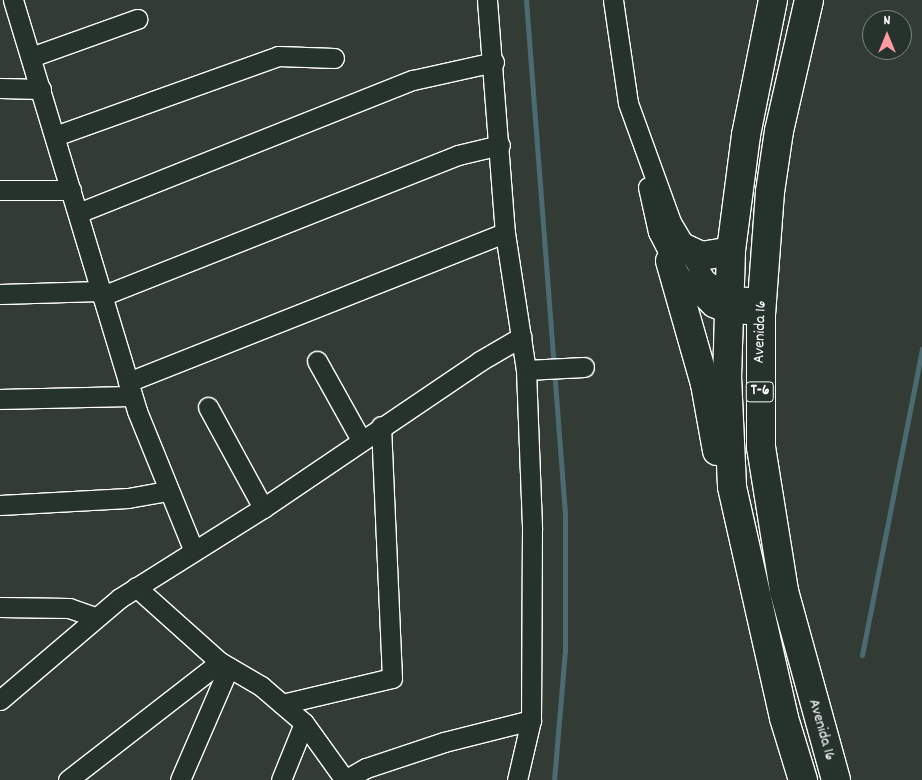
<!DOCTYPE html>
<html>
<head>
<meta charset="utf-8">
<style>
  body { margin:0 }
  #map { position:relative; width:922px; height:780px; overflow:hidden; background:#333c34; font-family:Dekko,sans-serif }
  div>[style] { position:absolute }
  .stream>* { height:5px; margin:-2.5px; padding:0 2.5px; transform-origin:2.5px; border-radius:2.5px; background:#4a6c70 }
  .roads { filter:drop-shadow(1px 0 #fff) drop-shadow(-1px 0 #fff) drop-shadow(0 1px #fff) drop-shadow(0 -1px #fff) }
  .minor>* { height:19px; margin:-9.5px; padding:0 9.5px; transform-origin:9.5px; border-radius:9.5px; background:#26332d }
  .highway>* { height:28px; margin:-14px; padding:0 14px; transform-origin:14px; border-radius:14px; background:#26332d }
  span { translate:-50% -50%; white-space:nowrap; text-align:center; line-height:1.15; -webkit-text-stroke:4.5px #26332d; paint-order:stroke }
  .shield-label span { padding:1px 4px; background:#26332d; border:1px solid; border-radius:4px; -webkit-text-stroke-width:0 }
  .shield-label { font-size:15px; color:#fff; font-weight:700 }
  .street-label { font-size:16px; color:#fff }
  .north { position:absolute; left:862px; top:10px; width:50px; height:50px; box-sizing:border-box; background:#26332d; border:1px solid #7d8581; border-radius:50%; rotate:0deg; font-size:14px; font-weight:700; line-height:20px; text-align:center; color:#fff }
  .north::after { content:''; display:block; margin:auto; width:18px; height:22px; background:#ff9aa2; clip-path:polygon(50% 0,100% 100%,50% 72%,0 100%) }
</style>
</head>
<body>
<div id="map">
  <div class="stream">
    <i style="left:526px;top:0;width:515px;rotate:85.66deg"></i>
    <i style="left:565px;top:514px;width:136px;rotate:90deg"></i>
    <i style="left:565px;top:650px;width:130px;rotate:94.8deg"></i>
    <i style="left:862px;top:655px;width:312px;rotate:-78.9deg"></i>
  </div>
  <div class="roads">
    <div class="minor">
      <i style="left:13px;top:0;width:429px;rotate:73.2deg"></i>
      <i style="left:137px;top:411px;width:149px;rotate:67.9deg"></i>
      <i style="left:487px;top:0;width:234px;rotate:85.6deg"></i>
      <i style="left:505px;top:233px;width:139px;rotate:81.3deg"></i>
      <i style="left:526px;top:370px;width:159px;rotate:87.8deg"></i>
      <i style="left:532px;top:529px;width:191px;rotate:90.3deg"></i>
      <i style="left:531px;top:720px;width:62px;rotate:103.1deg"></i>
      <i style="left:613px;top:0;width:104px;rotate:81.7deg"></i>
      <i style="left:628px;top:103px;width:127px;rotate:70.1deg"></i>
      <i style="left:671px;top:222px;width:66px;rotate:59.2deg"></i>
      <i style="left:705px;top:279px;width:29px;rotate:35deg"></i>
      <i style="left:729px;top:296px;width:33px;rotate:3deg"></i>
      <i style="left:31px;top:57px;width:113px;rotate:-19.7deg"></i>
      <i style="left:0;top:88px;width:41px;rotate:1.4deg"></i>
      <i style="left:55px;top:136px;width:237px;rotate:-19.7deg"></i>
      <i style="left:278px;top:56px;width:56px;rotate:2deg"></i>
      <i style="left:648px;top:187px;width:46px;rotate:77.5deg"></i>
      <i style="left:658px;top:232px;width:48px;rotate:62.9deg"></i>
      <i style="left:680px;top:275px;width:45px;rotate:45deg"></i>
      <i style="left:712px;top:307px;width:17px;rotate:21deg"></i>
      <i style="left:728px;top:313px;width:33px;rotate:3deg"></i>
      <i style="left:0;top:190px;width:71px"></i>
      <i style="left:78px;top:213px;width:360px;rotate:-21.7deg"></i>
      <i style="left:413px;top:80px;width:83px;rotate:-12.5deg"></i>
      <i style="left:0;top:294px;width:100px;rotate:-1.7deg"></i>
      <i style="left:102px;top:296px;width:383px;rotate:-21.6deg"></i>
      <i style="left:458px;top:155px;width:43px;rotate:-13.4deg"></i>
      <i style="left:317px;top:361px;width:90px;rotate:60.9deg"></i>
      <i style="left:526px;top:370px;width:58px;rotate:-3deg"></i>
      <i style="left:128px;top:382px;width:405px;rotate:-21.6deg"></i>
      <i style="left:0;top:399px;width:132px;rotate:-1.3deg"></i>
      <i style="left:208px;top:407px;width:115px;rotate:61.4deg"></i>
      <i style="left:0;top:505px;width:128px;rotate:-3.1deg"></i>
      <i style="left:128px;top:498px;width:39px;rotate:-10deg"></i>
      <i style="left:136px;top:587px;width:113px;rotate:41.8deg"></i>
      <i style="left:220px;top:662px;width:48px;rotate:30.3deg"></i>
      <i style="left:261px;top:686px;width:57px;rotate:40.7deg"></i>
      <i style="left:304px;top:723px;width:70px;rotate:54.3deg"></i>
      <i style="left:0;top:607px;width:69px;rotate:0.8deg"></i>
      <i style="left:69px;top:608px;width:28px;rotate:19deg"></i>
      <i style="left:0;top:700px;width:157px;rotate:-40.4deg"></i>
      <i style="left:120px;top:598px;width:169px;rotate:-32.2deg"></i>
      <i style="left:263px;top:508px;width:262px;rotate:-34.1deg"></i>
      <i style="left:480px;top:361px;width:48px;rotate:-30.3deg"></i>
      <i style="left:282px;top:704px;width:113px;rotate:-13.3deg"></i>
      <i style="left:392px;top:678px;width:252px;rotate:-92.5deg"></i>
      <i style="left:68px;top:780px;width:192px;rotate:-37.8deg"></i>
      <i style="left:180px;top:780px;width:123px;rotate:-66.6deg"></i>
      <i style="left:281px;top:780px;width:61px;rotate:-68deg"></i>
      <i style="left:345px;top:780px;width:24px;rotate:-30deg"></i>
      <i style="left:366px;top:768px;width:82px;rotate:-18.4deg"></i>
      <i style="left:444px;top:742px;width:90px;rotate:-14.2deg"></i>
    </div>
    <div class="highway">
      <i style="left:773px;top:0;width:138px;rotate:101.3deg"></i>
      <i style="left:746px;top:135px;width:117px;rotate:97.4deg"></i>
      <i style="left:731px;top:251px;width:125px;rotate:91.8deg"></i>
      <i style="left:727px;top:376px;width:111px;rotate:87.4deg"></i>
      <i style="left:732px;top:487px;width:237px;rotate:77.3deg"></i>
      <i style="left:784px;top:718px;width:65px;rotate:73deg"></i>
      <i style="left:809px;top:0;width:134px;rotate:102.9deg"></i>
      <i style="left:779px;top:131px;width:62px;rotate:98.4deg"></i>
      <i style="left:770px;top:192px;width:123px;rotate:94.2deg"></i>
      <i style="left:761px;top:315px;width:132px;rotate:90deg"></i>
      <i style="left:761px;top:447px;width:146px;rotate:80.9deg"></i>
      <i style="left:784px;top:591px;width:196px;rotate:74.6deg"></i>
      <i style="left:684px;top:248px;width:19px;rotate:25deg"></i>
      <i style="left:701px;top:256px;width:30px;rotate:-9deg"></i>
      <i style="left:670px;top:261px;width:128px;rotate:74.1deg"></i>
      <i style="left:705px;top:384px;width:68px;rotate:79.8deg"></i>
    </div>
  </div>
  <div class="shield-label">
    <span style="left:760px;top:392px">T-6</span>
  </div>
  <div class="street-label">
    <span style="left:761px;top:332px;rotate:-88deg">Avenida 16</span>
    <span style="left:821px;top:730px;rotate:74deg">Avenida 16</span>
  </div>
  <div class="north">N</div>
</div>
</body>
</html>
